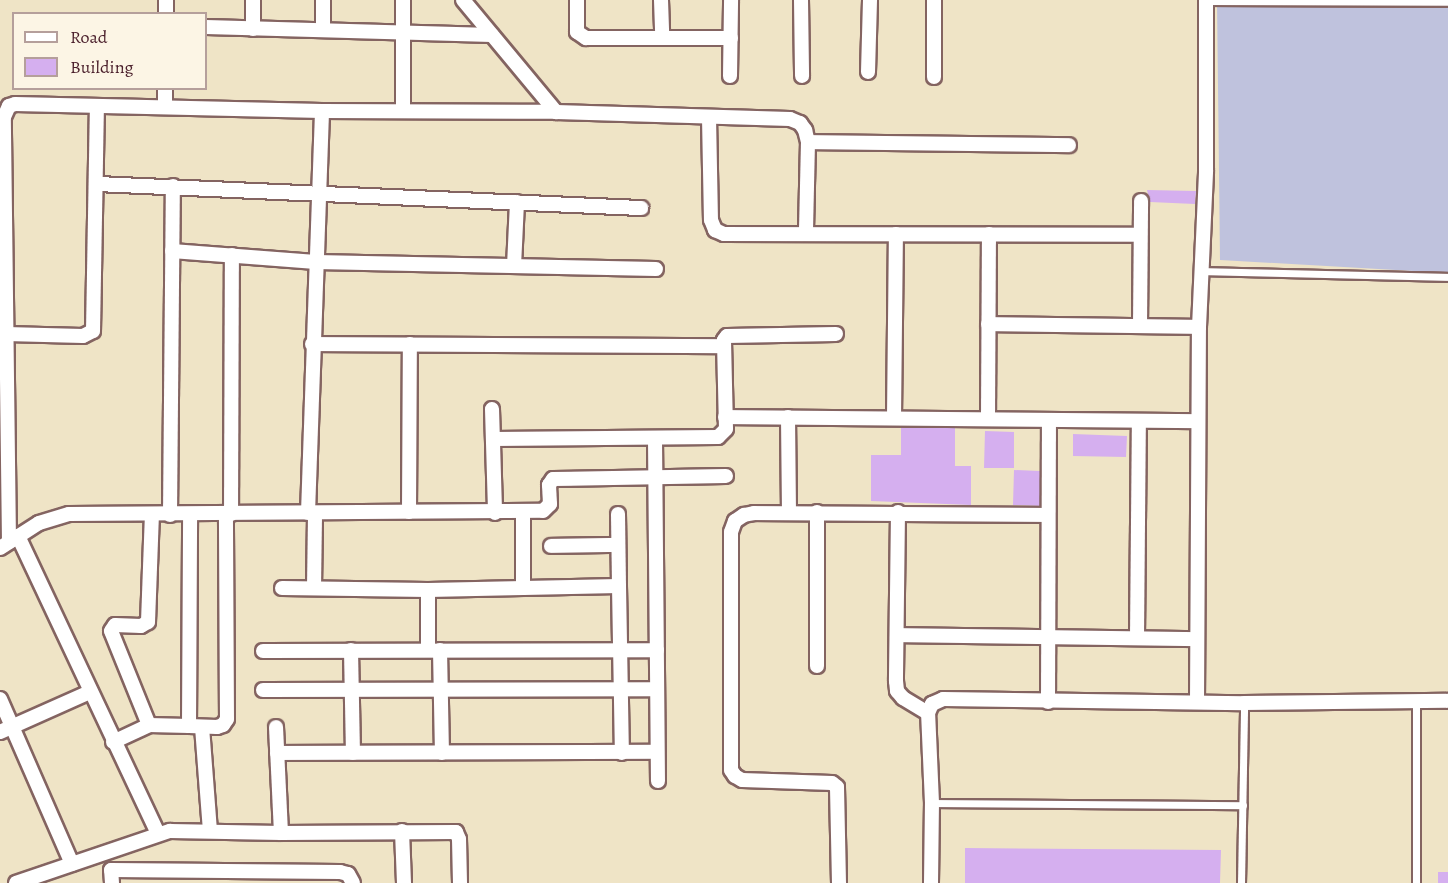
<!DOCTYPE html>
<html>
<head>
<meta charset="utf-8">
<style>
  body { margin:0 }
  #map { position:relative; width:1448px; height:883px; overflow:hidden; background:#efe4c6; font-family:Alegreya,serif }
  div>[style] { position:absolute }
  .industrial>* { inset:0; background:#bfc2dd }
  .building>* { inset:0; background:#d5afef }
  .roads { filter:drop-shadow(2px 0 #846461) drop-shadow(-2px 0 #846461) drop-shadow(0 2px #846461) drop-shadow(0 -2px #846461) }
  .lane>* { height:7px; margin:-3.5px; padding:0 3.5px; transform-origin:3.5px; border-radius:3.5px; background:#fff }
  .street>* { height:14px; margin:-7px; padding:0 7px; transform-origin:7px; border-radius:7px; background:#fff }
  span { translate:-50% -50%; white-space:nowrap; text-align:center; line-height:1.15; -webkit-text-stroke:4.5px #fcf5e5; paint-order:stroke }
  .legend { position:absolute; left:12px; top:12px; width:195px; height:78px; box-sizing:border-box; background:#fcf5e5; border:2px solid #b59f9b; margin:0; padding:8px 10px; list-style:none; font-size:18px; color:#4a1f2b }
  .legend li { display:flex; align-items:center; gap:12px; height:30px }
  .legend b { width:30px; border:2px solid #b59f9b }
</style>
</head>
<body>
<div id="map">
  <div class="industrial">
    <i style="clip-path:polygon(1217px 0,1448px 0,1448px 273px,1220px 260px)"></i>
  </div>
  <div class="building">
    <i style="clip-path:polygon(1147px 190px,1196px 191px,1195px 204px,1150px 202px)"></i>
    <i style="clip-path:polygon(901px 428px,955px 428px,955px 466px,971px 466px,971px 505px,871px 501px,871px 455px,901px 455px)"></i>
    <i style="clip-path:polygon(985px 431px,1014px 432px,1014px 468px,984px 468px)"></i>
    <i style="clip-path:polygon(1073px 434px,1127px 436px,1126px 457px,1073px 456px)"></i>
    <i style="clip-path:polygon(1014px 470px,1040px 471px,1040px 506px,1013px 505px)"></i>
    <i style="clip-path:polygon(965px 848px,1221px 850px,1220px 883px,965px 883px)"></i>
    <i style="clip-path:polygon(1438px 872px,1448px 872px,1448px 883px,1438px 883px)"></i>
  </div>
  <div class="roads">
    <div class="lane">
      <i style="left:1206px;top:1px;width:242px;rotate:0.2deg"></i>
      <i style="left:1202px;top:271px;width:246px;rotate:1.4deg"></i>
      <i style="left:932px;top:803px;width:311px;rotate:0.4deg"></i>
      <i style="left:1241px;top:883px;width:180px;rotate:-89deg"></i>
      <i style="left:1416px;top:883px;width:182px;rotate:-90deg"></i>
    </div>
    <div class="street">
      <i style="left:323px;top:0;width:30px;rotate:90deg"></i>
      <i style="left:403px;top:0;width:111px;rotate:90deg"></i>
      <i style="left:463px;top:0;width:146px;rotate:50.3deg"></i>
      <i style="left:577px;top:0;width:32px;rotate:90deg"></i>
      <i style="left:577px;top:32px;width:11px;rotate:34deg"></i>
      <i style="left:586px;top:38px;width:145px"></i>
      <i style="left:661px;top:0;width:37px;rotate:88deg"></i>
      <i style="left:801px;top:0;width:76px;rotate:89.2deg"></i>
      <i style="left:166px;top:14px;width:14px;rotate:-90deg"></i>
      <i style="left:206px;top:27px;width:286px;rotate:1.6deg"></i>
      <i style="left:253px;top:29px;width:29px;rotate:-90deg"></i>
      <i style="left:868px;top:72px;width:72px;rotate:-88.4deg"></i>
      <i style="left:730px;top:76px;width:76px;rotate:-89.2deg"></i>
      <i style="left:934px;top:77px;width:77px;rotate:-90deg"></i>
      <i style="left:165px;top:106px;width:18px;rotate:-90deg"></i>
      <i style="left:709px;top:117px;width:103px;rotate:88.9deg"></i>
      <i style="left:711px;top:220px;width:11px;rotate:68deg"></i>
      <i style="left:715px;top:230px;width:10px;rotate:24deg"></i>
      <i style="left:724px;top:234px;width:416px;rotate:0.1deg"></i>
      <i style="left:808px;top:142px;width:261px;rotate:0.7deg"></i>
      <i style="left:97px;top:184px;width:545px;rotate:2.53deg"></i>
      <i style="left:172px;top:251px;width:144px;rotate:4.4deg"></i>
      <i style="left:316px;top:262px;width:340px;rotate:1.2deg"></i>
      <i style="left:514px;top:266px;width:64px;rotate:-87.3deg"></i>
      <i style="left:988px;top:324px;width:211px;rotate:0.8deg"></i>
      <i style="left:1140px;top:325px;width:124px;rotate:-89.5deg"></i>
      <i style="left:6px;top:334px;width:77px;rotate:1.5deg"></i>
      <i style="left:83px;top:336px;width:11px;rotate:-27deg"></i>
      <i style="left:93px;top:331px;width:225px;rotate:-89deg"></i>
      <i style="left:312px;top:344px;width:412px;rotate:0.3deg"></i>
      <i style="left:492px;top:409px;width:104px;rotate:88.3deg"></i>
      <i style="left:725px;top:417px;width:473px;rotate:0.5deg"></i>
      <i style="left:788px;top:417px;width:95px;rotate:89.4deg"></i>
      <i style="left:894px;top:418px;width:184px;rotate:-89.4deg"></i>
      <i style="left:988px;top:418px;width:184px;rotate:-89.7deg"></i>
      <i style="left:493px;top:439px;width:225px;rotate:-0.5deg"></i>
      <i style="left:718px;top:437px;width:11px;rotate:-45deg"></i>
      <i style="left:726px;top:429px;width:89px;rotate:-91.3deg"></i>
      <i style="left:724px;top:340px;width:5px;rotate:-53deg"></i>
      <i style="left:727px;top:336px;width:109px;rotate:-1.1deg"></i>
      <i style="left:655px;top:439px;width:342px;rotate:89.5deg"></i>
      <i style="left:409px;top:512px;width:168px;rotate:-89.7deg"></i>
      <i style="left:523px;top:512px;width:76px;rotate:90deg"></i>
      <i style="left:817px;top:512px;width:154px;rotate:90deg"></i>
      <i style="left:898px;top:512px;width:169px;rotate:90.7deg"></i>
      <i style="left:896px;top:681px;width:10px;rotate:84deg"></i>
      <i style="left:897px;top:691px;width:9px;rotate:49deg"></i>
      <i style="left:903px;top:698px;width:29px;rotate:31deg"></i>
      <i style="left:308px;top:513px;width:402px;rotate:-88deg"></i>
      <i style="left:231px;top:514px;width:259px;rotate:-89.8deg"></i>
      <i style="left:170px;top:515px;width:329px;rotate:-89.5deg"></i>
      <i style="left:18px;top:536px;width:329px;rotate:64.8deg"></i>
      <i style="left:9px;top:542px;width:425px;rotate:-90.7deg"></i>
      <i style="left:4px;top:117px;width:12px;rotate:-66deg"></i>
      <i style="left:9px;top:106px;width:6px;rotate:-18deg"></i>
      <i style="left:15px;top:104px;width:307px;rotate:1.3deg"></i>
      <i style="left:322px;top:111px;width:234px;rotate:0.2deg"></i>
      <i style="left:556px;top:112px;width:234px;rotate:1.7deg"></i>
      <i style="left:790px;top:119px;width:11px;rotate:22deg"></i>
      <i style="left:800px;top:123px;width:9px;rotate:54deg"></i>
      <i style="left:805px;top:130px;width:12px;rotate:76deg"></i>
      <i style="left:808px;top:142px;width:91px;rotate:91.3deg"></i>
      <i style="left:551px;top:546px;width:67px;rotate:-0.9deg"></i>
      <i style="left:0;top:548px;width:46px;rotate:-32.7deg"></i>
      <i style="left:39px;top:523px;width:31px;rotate:-17deg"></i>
      <i style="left:69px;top:514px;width:474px;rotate:-0.4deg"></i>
      <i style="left:543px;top:511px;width:10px;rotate:-45deg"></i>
      <i style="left:550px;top:504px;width:19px;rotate:-93deg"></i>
      <i style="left:549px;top:485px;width:7px;rotate:-56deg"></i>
      <i style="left:553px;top:479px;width:173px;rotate:-1deg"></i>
      <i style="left:619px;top:586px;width:167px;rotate:89deg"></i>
      <i style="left:282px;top:588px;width:146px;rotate:0.8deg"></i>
      <i style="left:428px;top:590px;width:191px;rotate:-1.2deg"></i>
      <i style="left:619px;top:586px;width:72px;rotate:-90.8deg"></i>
      <i style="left:314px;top:588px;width:75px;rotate:-89.2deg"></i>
      <i style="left:897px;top:635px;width:299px;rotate:0.8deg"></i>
      <i style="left:1137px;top:637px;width:215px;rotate:-89.5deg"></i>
      <i style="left:351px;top:650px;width:103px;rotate:88.9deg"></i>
      <i style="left:428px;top:650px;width:60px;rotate:-90deg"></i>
      <i style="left:440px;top:650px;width:103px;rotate:88.9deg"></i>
      <i style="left:263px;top:651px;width:394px;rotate:-0.1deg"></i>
      <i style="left:263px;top:690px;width:394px;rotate:-0.1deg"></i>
      <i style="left:0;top:699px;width:180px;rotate:66.4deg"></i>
      <i style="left:1048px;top:702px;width:282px;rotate:-89.8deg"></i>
      <i style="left:1197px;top:702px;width:375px;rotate:-89.7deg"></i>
      <i style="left:1199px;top:327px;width:157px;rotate:-87.4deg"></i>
      <i style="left:1206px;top:170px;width:170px;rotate:-90deg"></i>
      <i style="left:149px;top:725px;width:40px;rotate:1.4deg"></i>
      <i style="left:189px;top:726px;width:211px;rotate:-89.7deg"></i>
      <i style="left:189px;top:726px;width:28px;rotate:2deg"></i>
      <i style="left:217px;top:727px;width:6px;rotate:-18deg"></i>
      <i style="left:223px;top:725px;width:7px;rotate:-56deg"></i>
      <i style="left:227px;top:719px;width:205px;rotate:-90.3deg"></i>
      <i style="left:202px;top:727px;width:103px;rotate:85.6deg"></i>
      <i style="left:0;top:732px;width:98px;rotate:-24deg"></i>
      <i style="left:113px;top:742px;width:40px;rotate:-25deg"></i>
      <i style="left:149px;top:725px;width:101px;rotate:-112deg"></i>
      <i style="left:111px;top:631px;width:7px;rotate:-56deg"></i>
      <i style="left:115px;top:625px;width:26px;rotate:2deg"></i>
      <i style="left:141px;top:626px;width:8px;rotate:-30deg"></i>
      <i style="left:148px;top:622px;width:107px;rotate:-87.9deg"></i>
      <i style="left:277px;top:753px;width:380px;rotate:-0.2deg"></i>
      <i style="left:402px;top:831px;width:52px;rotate:87.8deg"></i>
      <i style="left:281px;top:833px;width:175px;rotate:-0.3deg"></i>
      <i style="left:456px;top:832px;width:8px;rotate:67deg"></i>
      <i style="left:459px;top:839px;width:44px;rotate:88.7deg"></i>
      <i style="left:16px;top:883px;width:163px;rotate:-18.7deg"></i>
      <i style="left:170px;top:831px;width:111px;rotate:1deg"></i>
      <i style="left:281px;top:833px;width:106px;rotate:-92.7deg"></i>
      <i style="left:112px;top:883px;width:13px;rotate:-94deg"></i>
      <i style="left:111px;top:870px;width:229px;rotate:0.5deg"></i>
      <i style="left:340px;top:872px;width:8px;rotate:14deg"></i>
      <i style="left:348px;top:874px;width:10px;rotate:61deg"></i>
      <i style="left:839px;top:883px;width:96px;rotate:-91.2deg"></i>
      <i style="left:837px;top:787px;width:6px;rotate:-141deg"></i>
      <i style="left:832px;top:783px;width:90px;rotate:-178.1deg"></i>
      <i style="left:742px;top:780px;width:8px;rotate:-150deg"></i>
      <i style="left:735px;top:776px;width:7px;rotate:-124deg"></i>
      <i style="left:731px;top:770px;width:238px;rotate:-90deg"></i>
      <i style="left:731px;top:532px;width:12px;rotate:-70deg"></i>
      <i style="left:735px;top:521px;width:11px;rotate:-34deg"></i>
      <i style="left:744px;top:515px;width:10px;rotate:-11deg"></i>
      <i style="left:754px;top:513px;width:293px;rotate:0.4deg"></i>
      <i style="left:931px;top:883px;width:80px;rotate:-89.3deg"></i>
      <i style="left:932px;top:803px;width:90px;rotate:-92.5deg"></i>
      <i style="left:928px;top:713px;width:10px;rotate:-66deg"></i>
      <i style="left:932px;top:704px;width:12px;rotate:-24deg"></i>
      <i style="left:943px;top:699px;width:301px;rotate:0.8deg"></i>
      <i style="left:1244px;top:703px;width:204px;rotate:-0.6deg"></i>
    </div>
  </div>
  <ul class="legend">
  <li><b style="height:8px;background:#fff"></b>Road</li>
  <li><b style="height:16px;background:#d5afef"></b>Building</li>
  </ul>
</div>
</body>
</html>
